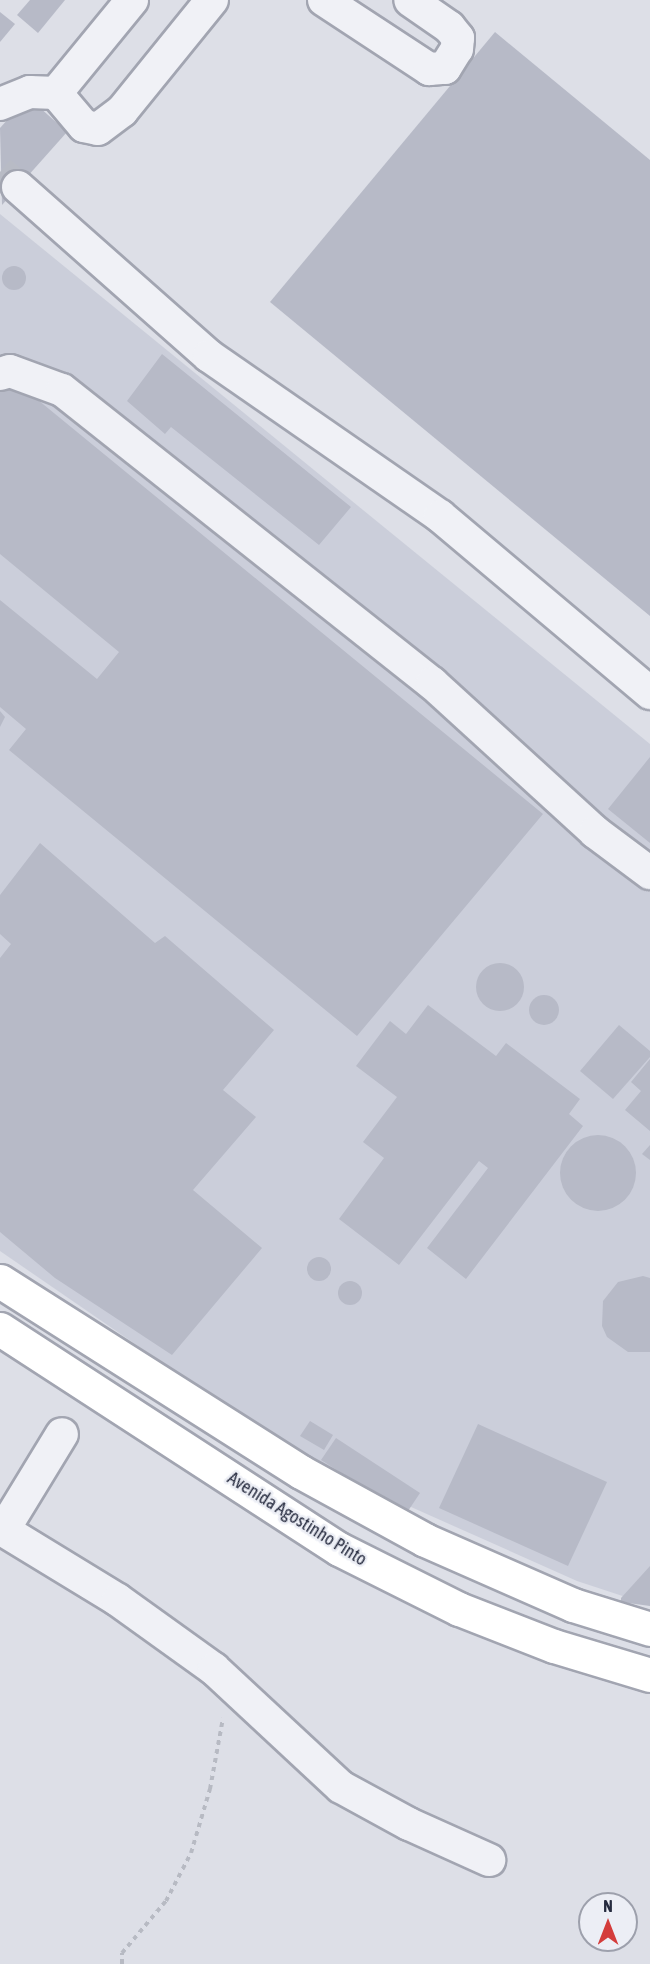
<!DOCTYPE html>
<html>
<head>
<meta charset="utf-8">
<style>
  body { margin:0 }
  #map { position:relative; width:650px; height:1964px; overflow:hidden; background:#dddfe7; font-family:"Asap Condensed",sans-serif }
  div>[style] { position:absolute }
  .built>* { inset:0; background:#cbceda }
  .building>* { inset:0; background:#b7bac7 }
  .round { border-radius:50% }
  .minor-tunnel>* { height:32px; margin-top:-16px; transform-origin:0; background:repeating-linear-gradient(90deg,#b8bbc5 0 32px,transparent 0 48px) }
  .path>* { height:4px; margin-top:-2px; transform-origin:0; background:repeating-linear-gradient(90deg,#b7bac3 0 4.5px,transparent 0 9px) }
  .roads { filter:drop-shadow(2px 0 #a2a5b1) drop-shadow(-2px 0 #a2a5b1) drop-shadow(0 2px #a2a5b1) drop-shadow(0 -2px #a2a5b1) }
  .minor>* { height:32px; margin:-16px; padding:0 16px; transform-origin:16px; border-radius:16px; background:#f0f1f6 }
  .major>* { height:33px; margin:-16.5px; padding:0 16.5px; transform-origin:16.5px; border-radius:16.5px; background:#fff }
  span { translate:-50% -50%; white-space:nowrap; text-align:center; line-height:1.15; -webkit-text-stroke:5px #eceef5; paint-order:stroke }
  .street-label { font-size:18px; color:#262b3f }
  .north { position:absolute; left:578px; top:1892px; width:60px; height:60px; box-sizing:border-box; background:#eceef5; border:2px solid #9da0ac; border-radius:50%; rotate:0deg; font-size:16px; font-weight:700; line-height:24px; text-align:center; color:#262b3f }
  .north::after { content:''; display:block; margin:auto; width:21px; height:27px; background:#d43c3b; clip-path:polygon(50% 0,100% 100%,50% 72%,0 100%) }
</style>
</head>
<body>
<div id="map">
  <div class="built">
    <i style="clip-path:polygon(0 214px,650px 744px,650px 1605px,577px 1581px,299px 1457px,0 1251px)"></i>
  </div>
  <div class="building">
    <i style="clip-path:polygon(30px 0,65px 0,38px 33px,17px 15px)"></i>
    <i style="clip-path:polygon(0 12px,15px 24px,0 42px)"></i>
    <i style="clip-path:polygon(495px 32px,650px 160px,650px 616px,270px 302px)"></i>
    <i style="clip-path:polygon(28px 97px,67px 132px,2px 205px,0 128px)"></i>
    <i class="round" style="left:2px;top:266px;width:24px;height:24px"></i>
    <i style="clip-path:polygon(162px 354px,351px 507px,319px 545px,171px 427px,165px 434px,127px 401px)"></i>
    <i style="clip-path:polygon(10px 377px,543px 814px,357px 1036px,9px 750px,26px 729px,0 707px,0 600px,97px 679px,119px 652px,0 554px,0 389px)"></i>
    <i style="clip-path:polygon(0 711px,5px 717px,0 727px)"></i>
    <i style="clip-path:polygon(650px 757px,650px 843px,608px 809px)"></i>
    <i style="clip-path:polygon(40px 843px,155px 943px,165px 936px,274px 1030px,223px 1090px,256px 1117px,193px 1190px,262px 1248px,172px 1355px,55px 1278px,0 1232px,0 958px,11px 944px,0 934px,0 895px)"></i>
    <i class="round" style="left:476px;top:963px;width:48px;height:48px"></i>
    <i class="round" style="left:529px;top:995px;width:30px;height:30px"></i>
    <i style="clip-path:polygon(428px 1005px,496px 1056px,506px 1043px,580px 1099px,569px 1114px,583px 1126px,466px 1279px,427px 1248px,488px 1168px,479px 1161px,399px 1265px,339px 1219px,384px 1158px,363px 1142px,397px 1097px,356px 1066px,390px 1021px,406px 1034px)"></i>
    <i style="clip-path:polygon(619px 1025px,650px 1051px,650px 1057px,613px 1099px,580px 1071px)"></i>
    <i style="clip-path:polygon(650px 1059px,650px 1131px,625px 1110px,641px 1091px,631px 1082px)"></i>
    <i class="round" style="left:560px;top:1135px;width:76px;height:76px"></i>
    <i style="clip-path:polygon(650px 1145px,650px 1160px,642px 1154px)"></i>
    <i class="round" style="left:307px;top:1257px;width:24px;height:24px"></i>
    <i style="clip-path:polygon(643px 1276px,650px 1278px,650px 1352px,628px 1352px,607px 1337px,602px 1326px,603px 1301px,618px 1282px)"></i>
    <i class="round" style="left:338px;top:1281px;width:24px;height:24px"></i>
    <i style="clip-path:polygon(310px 1421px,333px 1435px,324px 1450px,300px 1436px)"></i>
    <i style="clip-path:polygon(478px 1424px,607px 1482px,568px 1566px,439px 1508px)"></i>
    <i style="clip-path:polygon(336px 1438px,420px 1493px,406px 1514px,321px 1460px)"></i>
    <i style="clip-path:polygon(650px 1566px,650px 1606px,621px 1602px,621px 1598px)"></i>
  </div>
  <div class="minor-tunnel">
    <i style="left:0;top:172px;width:23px;rotate:40deg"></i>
  </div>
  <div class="path">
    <i style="left:122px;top:1964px;width:11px;rotate:-90deg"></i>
    <i style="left:122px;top:1953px;width:68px;rotate:-49.8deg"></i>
    <i style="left:166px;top:1901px;width:54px;rotate:-62.5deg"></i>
    <i style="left:191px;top:1853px;width:67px;rotate:-73.5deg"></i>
    <i style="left:210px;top:1789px;width:72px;rotate:-79.6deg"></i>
  </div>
  <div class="roads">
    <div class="minor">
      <i style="left:324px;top:0;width:126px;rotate:33.3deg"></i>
      <i style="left:429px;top:69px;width:16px;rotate:-4deg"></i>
      <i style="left:445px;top:68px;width:22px;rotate:-58deg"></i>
      <i style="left:457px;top:49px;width:11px;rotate:-85deg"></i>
      <i style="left:458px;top:38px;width:14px;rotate:-129deg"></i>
      <i style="left:449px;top:27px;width:47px;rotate:-145.3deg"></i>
      <i style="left:56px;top:93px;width:120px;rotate:-50.7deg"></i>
      <i style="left:0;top:104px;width:32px;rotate:-22deg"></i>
      <i style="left:30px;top:92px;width:26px;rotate:2deg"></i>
      <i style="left:56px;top:93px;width:43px;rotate:49.7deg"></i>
      <i style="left:84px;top:126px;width:14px;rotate:12deg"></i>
      <i style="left:98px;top:129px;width:30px;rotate:-37deg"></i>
      <i style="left:122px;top:111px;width:143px;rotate:-51deg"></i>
      <i style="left:18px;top:187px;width:255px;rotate:41.5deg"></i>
      <i style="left:209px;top:356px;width:281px;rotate:34.7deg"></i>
      <i style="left:440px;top:516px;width:275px;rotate:40.1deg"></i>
      <i style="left:0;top:374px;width:10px;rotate:-17deg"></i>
      <i style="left:10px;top:371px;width:55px;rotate:20.1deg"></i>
      <i style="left:62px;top:390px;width:472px;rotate:38.4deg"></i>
      <i style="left:432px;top:683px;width:221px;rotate:42.4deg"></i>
      <i style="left:595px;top:832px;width:69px;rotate:36.7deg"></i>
      <i style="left:0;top:1528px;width:138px;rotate:31.4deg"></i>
      <i style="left:118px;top:1600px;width:118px;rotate:35.7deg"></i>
      <i style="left:214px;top:1669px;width:173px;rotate:42.9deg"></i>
      <i style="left:341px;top:1787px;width:77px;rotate:28.6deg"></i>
      <i style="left:409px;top:1824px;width:88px;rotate:24.2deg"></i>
      <i style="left:4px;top:1529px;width:111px;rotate:-58.6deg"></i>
    </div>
    <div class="major">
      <i style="left:0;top:1281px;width:356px;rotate:32.4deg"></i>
      <i style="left:301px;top:1472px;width:141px;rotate:28.7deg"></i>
      <i style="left:425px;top:1540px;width:162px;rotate:23.7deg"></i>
      <i style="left:573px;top:1605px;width:81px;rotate:17.3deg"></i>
      <i style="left:0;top:1329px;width:404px;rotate:33deg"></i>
      <i style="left:339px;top:1549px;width:134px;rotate:26.6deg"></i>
      <i style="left:459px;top:1609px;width:102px;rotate:21.3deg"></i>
      <i style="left:554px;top:1646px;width:100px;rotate:16.8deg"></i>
    </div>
  </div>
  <div class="street-label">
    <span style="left:297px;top:1519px;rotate:32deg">Avenida Agostinho Pinto</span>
  </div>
  <div class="north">N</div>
</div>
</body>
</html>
